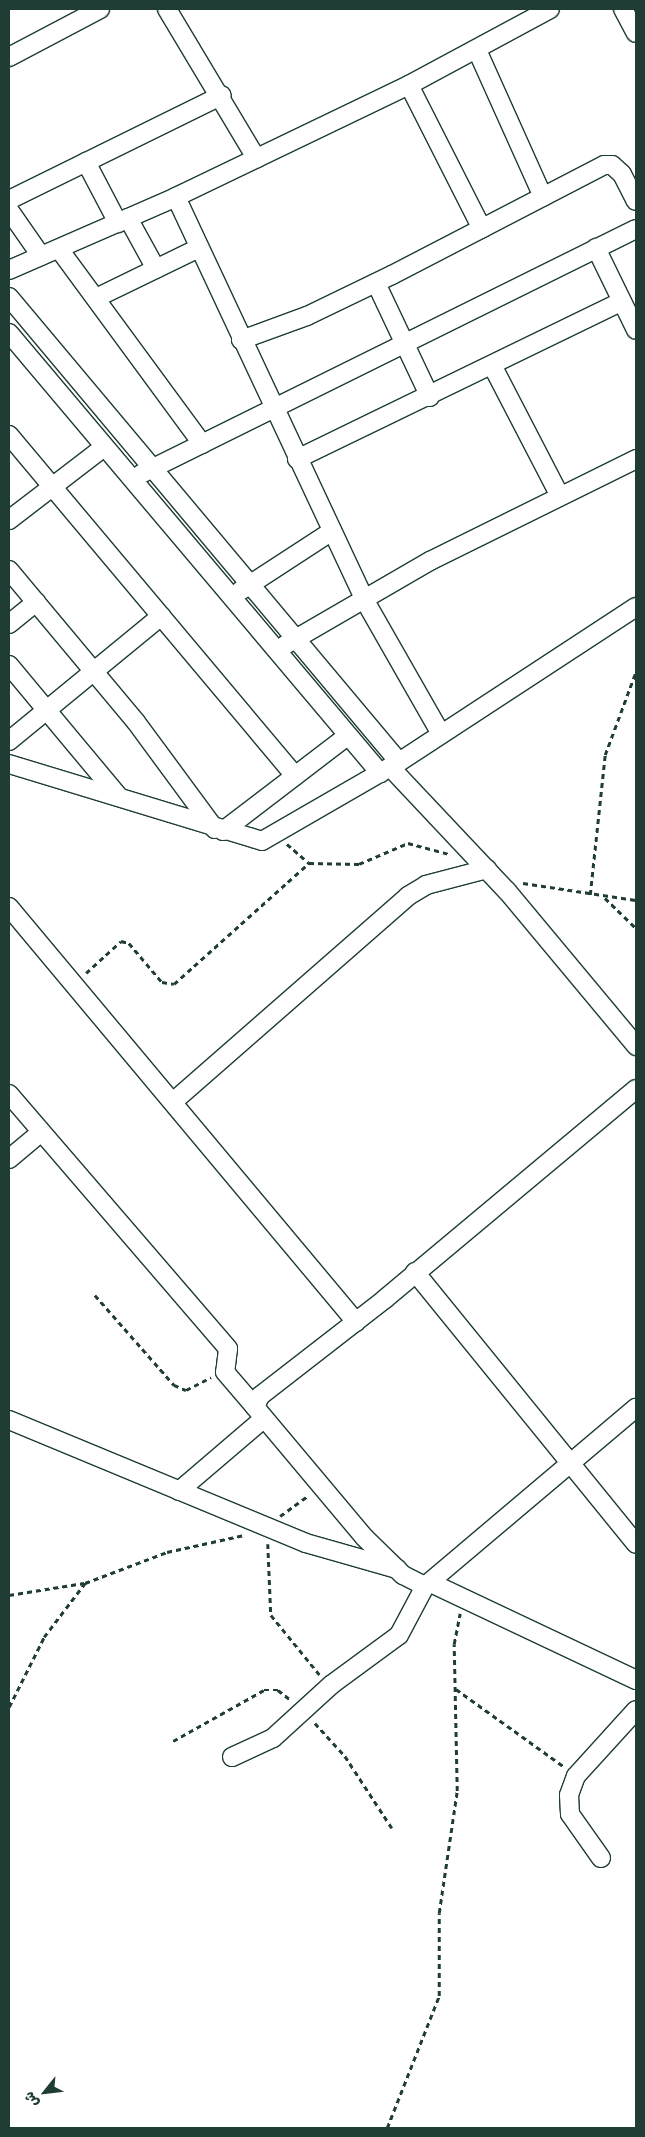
<!DOCTYPE html>
<html>
<head>
<meta charset="utf-8">
<style>
  body { margin:0 }
  #map { position:relative; width:645px; height:2137px; overflow:hidden; background:#fff; font-family:Caveat,"Playpen Sans Arabic",sans-serif }
  div>[style] { position:absolute }
  .path>* { height:2.5px; margin-top:-1.25px; transform-origin:0; background:repeating-linear-gradient(90deg,#1f3d34 0 5px,transparent 0 9px) }
  .roads { filter:drop-shadow(1px 0 #1f3d34) drop-shadow(-1px 0 #1f3d34) drop-shadow(0 1px #1f3d34) drop-shadow(0 -1px #1f3d34) }
  .street>* { height:18px; margin:-9px; padding:0 9px; transform-origin:9px; border-radius:9px; background:#fff }
  span { translate:-50% -50%; white-space:nowrap; text-align:center; line-height:1.15; -webkit-text-stroke:4px #fff; paint-order:stroke }
  .frame { position:absolute; inset:0; border:10px solid #1f3d34; pointer-events:none }
  .north { position:absolute; left:20px; top:2067px; width:50px; height:50px; -webkit-text-stroke:4px #fff; paint-order:stroke; rotate:241deg; font-size:14px; font-weight:700; line-height:20px; text-align:center; color:#1f3d34 }
  .north::after { content:''; display:block; margin:auto; width:18px; height:22px; background:#1f3d34; clip-path:polygon(50% 0,100% 100%,50% 72%,0 100%) }
</style>
</head>
<body>
<div id="map">
  <div class="path">
    <i style="left:287px;top:844px;width:29px;rotate:41deg"></i>
    <i style="left:309px;top:863px;width:50px;rotate:1.1deg"></i>
    <i style="left:359px;top:864px;width:53px;rotate:-23.2deg"></i>
    <i style="left:408px;top:843px;width:42px;rotate:15deg"></i>
    <i style="left:523px;top:883px;width:114px;rotate:8.6deg"></i>
    <i style="left:590px;top:895px;width:141px;rotate:-83.9deg"></i>
    <i style="left:605px;top:755px;width:90px;rotate:-69.7deg"></i>
    <i style="left:605px;top:898px;width:43px;rotate:44.1deg"></i>
    <i style="left:86px;top:973px;width:47px;rotate:-42.4deg"></i>
    <i style="left:121px;top:941px;width:8px;rotate:14deg"></i>
    <i style="left:129px;top:943px;width:51px;rotate:49.8deg"></i>
    <i style="left:162px;top:982px;width:12px;rotate:9deg"></i>
    <i style="left:174px;top:984px;width:181px;rotate:-41.9deg"></i>
    <i style="left:95px;top:1295px;width:120px;rotate:48.7deg"></i>
    <i style="left:174px;top:1385px;width:13px;rotate:23deg"></i>
    <i style="left:186px;top:1390px;width:28px;rotate:-27deg"></i>
    <i style="left:280px;top:1516px;width:34px;rotate:-36deg"></i>
    <i style="left:268px;top:1544px;width:71px;rotate:87.6deg"></i>
    <i style="left:271px;top:1615px;width:77px;rotate:50.8deg"></i>
    <i style="left:9px;top:1595px;width:76px;rotate:-9.1deg"></i>
    <i style="left:456px;top:1689px;width:132px;rotate:35.7deg"></i>
    <i style="left:9px;top:1707px;width:78px;rotate:-63.4deg"></i>
    <i style="left:44px;top:1637px;width:68px;rotate:-52.8deg"></i>
    <i style="left:85px;top:1583px;width:88px;rotate:-20.7deg"></i>
    <i style="left:167px;top:1552px;width:79px;rotate:-12.4deg"></i>
    <i style="left:315px;top:1723px;width:45px;rotate:47.7deg"></i>
    <i style="left:345px;top:1756px;width:86px;rotate:56.9deg"></i>
    <i style="left:173px;top:1741px;width:104px;rotate:-29.3deg"></i>
    <i style="left:264px;top:1690px;width:14px"></i>
    <i style="left:278px;top:1690px;width:16px;rotate:38deg"></i>
    <i style="left:387px;top:2128px;width:142px;rotate:-68.5deg"></i>
    <i style="left:439px;top:1996px;width:83px;rotate:-90deg"></i>
    <i style="left:439px;top:1913px;width:123px;rotate:-81.6deg"></i>
    <i style="left:457px;top:1791px;width:147px;rotate:-91.2deg"></i>
    <i style="left:454px;top:1644px;width:31px;rotate:-79deg"></i>
  </div>
  <div class="roads">
    <div class="street">
      <i style="left:167px;top:9px;width:174px;rotate:59.1deg"></i>
      <i style="left:623px;top:9px;width:27px;rotate:62deg"></i>
      <i style="left:477px;top:50px;width:161px;rotate:65.8deg"></i>
      <i style="left:9px;top:57px;width:103px;rotate:-27.8deg"></i>
      <i style="left:409px;top:85px;width:161px;rotate:63.1deg"></i>
      <i style="left:86px;top:162px;width:69px;rotate:62.3deg"></i>
      <i style="left:176px;top:197px;width:444px;rotate:64.9deg"></i>
      <i style="left:364px;top:599px;width:153px;rotate:60.3deg"></i>
      <i style="left:9px;top:200px;width:237px;rotate:-26.2deg"></i>
      <i style="left:9px;top:210px;width:56px;rotate:55.2deg"></i>
      <i style="left:128px;top:218px;width:58px;rotate:61.2deg"></i>
      <i style="left:596px;top:248px;width:91px;rotate:64deg"></i>
      <i style="left:59px;top:249px;width:242px;rotate:53.7deg"></i>
      <i style="left:9px;top:270px;width:182px;rotate:-23.6deg"></i>
      <i style="left:176px;top:197px;width:259px;rotate:-25.7deg"></i>
      <i style="left:409px;top:85px;width:160px;rotate:-28.3deg"></i>
      <i style="left:376px;top:283px;width:126px;rotate:64.7deg"></i>
      <i style="left:9px;top:297px;width:607px;rotate:50.01deg"></i>
      <i style="left:96px;top:298px;width:114px;rotate:-25.9deg"></i>
      <i style="left:9px;top:333px;width:576px;rotate:49.86deg"></i>
      <i style="left:241px;top:340px;width:70px;rotate:-20deg"></i>
      <i style="left:307px;top:316px;width:94px;rotate:-25.8deg"></i>
      <i style="left:392px;top:275px;width:239px;rotate:-27.4deg"></i>
      <i style="left:604px;top:165px;width:8px"></i>
      <i style="left:612px;top:165px;width:13px;rotate:42deg"></i>
      <i style="left:622px;top:174px;width:30px;rotate:63deg"></i>
      <i style="left:493px;top:367px;width:145px;rotate:62.6deg"></i>
      <i style="left:9px;top:435px;width:445px;rotate:50deg"></i>
      <i style="left:297px;top:459px;width:361px;rotate:-25.9deg"></i>
      <i style="left:141px;top:474px;width:552px;rotate:-26.33deg"></i>
      <i style="left:9px;top:520px;width:118px;rotate:-37.5deg"></i>
      <i style="left:9px;top:570px;width:198px;rotate:50.1deg"></i>
      <i style="left:136px;top:722px;width:133px;rotate:53.6deg"></i>
      <i style="left:240px;top:591px;width:110px;rotate:-33.1deg"></i>
      <i style="left:9px;top:624px;width:35px;rotate:-39deg"></i>
      <i style="left:285px;top:645px;width:168px;rotate:-30.1deg"></i>
      <i style="left:430px;top:561px;width:230px;rotate:-26.3deg"></i>
      <i style="left:9px;top:665px;width:170px;rotate:50.2deg"></i>
      <i style="left:9px;top:741px;width:197px;rotate:-39.4deg"></i>
      <i style="left:9px;top:764px;width:264px;rotate:16.9deg"></i>
      <i style="left:262px;top:841px;width:158px;rotate:-30deg"></i>
      <i style="left:399px;top:762px;width:283px;rotate:-33.2deg"></i>
      <i style="left:390px;top:767px;width:170px;rotate:46.7deg"></i>
      <i style="left:507px;top:891px;width:202px;rotate:50.2deg"></i>
      <i style="left:223px;top:831px;width:155px;rotate:-37.4deg"></i>
      <i style="left:9px;top:907px;width:541px;rotate:50.1deg"></i>
      <i style="left:636px;top:1089px;width:327px;rotate:140.1deg"></i>
      <i style="left:385px;top:1299px;width:158px;rotate:142.2deg"></i>
      <i style="left:260px;top:1396px;width:12px;rotate:114deg"></i>
      <i style="left:255px;top:1407px;width:170px;rotate:50deg"></i>
      <i style="left:364px;top:1537px;width:54px;rotate:44.3deg"></i>
      <i style="left:403px;top:1575px;width:25px;rotate:27deg"></i>
      <i style="left:425px;top:1586px;width:276px;rotate:-40.2deg"></i>
      <i style="left:9px;top:1094px;width:336px;rotate:49.3deg"></i>
      <i style="left:228px;top:1349px;width:23px;rotate:97deg"></i>
      <i style="left:225px;top:1372px;width:46px;rotate:49.4deg"></i>
      <i style="left:174px;top:1101px;width:311px;rotate:-41.2deg"></i>
      <i style="left:408px;top:896px;width:21px;rotate:-31deg"></i>
      <i style="left:426px;top:885px;width:63px;rotate:-14.7deg"></i>
      <i style="left:9px;top:1159px;width:40px;rotate:-40deg"></i>
      <i style="left:415px;top:1272px;width:350px;rotate:50.9deg"></i>
      <i style="left:9px;top:1420px;width:321px;rotate:22.5deg"></i>
      <i style="left:306px;top:1543px;width:95px;rotate:15.9deg"></i>
      <i style="left:179px;top:1491px;width:109px;rotate:-40.5deg"></i>
      <i style="left:431px;top:1583px;width:227px;rotate:25.3deg"></i>
      <i style="left:232px;top:1757px;width:45px;rotate:-24.9deg"></i>
      <i style="left:273px;top:1738px;width:79px;rotate:-42.4deg"></i>
      <i style="left:331px;top:1685px;width:84px;rotate:-36.3deg"></i>
      <i style="left:399px;top:1635px;width:55px;rotate:-62deg"></i>
      <i style="left:601px;top:1858px;width:54px;rotate:-125.2deg"></i>
      <i style="left:570px;top:1814px;width:19px;rotate:-93deg"></i>
      <i style="left:569px;top:1795px;width:20px;rotate:-70deg"></i>
      <i style="left:576px;top:1776px;width:89px;rotate:-47.7deg"></i>
    </div>
  </div>
  <div class="frame"></div>
  <div class="north">ش</div>
</div>
</body>
</html>
